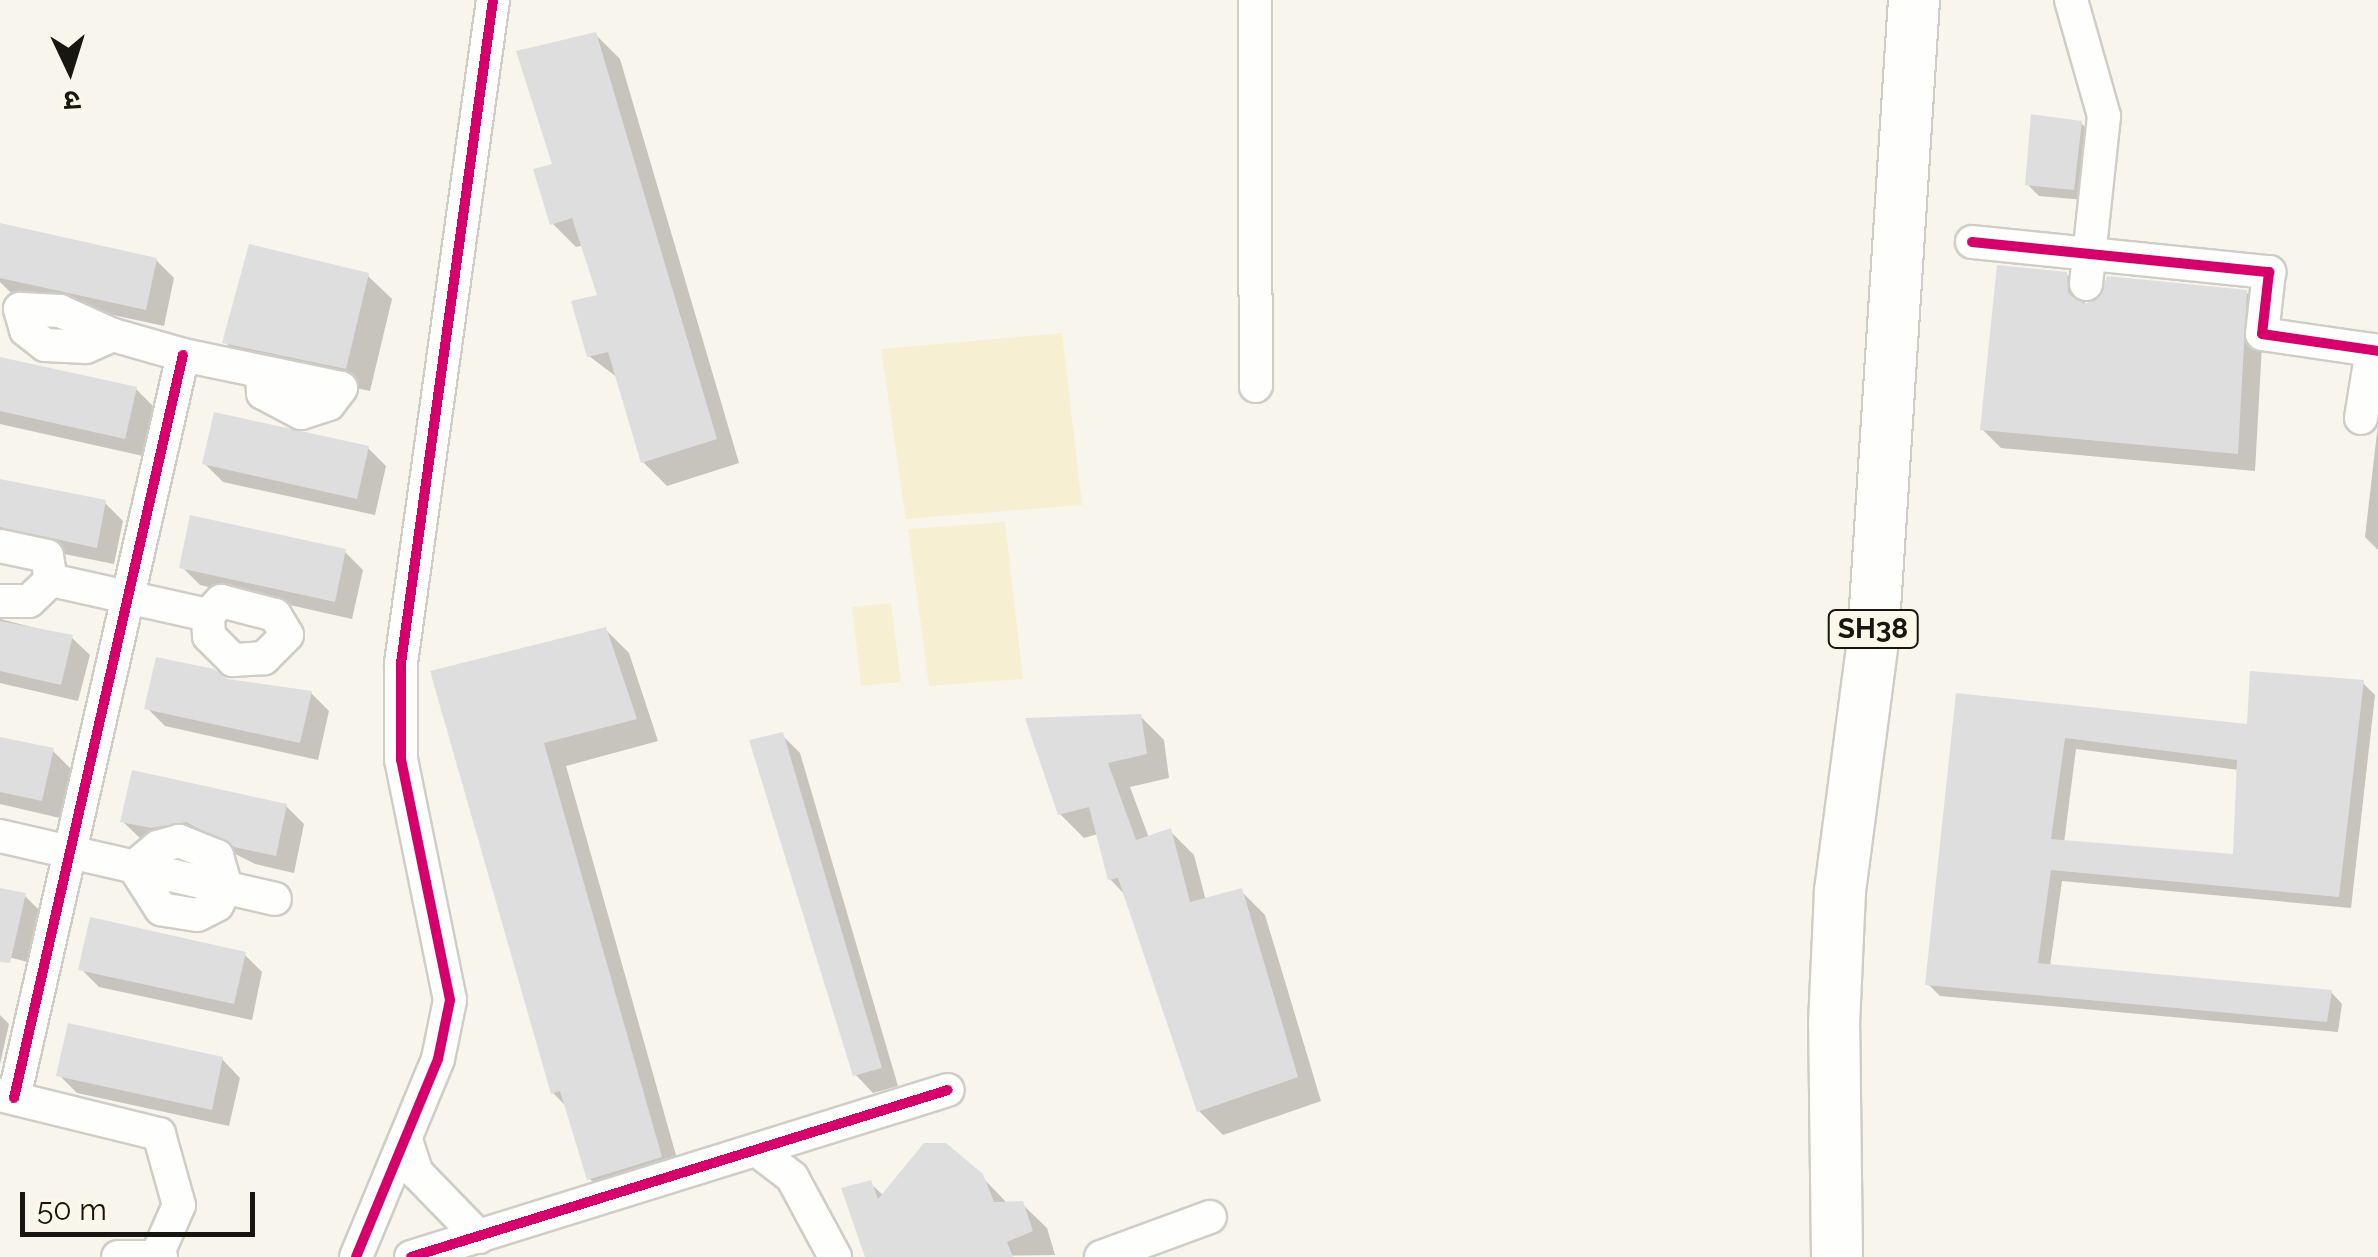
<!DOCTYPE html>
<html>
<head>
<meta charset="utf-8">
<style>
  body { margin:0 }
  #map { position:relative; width:2378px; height:1257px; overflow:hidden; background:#f8f5ed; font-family:Raleway,"Noto Sans Devanagari",sans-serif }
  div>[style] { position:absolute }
  .green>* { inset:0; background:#f7efd2 }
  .shadow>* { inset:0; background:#0003 }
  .building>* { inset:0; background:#dedede }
  .roads { filter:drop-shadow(2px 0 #cfcdc6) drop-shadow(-2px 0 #cfcdc6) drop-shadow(0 2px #cfcdc6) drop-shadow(0 -2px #cfcdc6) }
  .street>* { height:32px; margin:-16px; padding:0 16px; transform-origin:16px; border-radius:16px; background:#fefefc }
  .primary>* { height:50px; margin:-25px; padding:0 25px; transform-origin:25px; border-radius:25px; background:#fefefc }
  .cycleway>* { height:10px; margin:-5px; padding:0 5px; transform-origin:5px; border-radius:5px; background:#d6006c }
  span { translate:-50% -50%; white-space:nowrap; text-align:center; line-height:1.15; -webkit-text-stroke:10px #fcf8e9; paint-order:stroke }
  .shield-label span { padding:2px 8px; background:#fcf8e9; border:2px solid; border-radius:8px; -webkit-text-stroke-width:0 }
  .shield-label { font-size:28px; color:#171611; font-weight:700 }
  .north { position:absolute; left:20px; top:20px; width:100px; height:100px; -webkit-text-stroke:8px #fcf8e9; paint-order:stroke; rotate:176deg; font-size:28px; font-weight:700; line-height:40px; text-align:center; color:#171611 }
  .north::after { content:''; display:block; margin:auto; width:35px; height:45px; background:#171611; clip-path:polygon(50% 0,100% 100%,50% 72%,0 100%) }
  .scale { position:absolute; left:20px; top:1192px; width:235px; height:45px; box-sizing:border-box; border:5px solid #171611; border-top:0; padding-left:12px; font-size:30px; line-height:35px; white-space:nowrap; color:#171611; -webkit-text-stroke:8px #fcf8e9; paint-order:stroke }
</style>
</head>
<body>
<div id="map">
  <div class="green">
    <i style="clip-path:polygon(1062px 333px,1082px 505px,906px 519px,881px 349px)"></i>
    <i style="clip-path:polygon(1005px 522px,1023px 679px,929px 686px,908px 529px)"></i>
    <i style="clip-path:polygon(891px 603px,901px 682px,861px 686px,852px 607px)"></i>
  </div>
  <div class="shadow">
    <i style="clip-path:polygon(596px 35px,620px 59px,739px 463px,667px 486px,643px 462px,618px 378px,589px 356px,601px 297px,584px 245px,576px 247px,552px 223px,555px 166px)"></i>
    <i style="clip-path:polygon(2081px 123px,2093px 135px,2085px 200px,2039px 196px,2027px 184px)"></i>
    <i style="clip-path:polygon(0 243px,156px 260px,174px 278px,164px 326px,11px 293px,0 282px)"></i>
    <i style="clip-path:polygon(2066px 274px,2084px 292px,2085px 307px,2246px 292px,2264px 310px,2255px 471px,2001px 448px,1983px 430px)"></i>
    <i style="clip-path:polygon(368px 276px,392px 299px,370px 391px,248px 366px,225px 342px)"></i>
    <i style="clip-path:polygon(0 359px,136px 389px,154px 407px,143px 456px,0 424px)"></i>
    <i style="clip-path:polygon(2378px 424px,2378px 550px,2365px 537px)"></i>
    <i style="clip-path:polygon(368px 448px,386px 466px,375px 515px,223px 482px,205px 464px)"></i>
    <i style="clip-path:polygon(0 481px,105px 503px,123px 521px,114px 564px,0 541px)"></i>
    <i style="clip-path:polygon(345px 552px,363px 570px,352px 619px,200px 585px,182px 567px)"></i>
    <i style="clip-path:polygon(0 619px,71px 637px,90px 655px,78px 701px,0 683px)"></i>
    <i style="clip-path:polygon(606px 630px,629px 653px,658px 741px,566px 766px,683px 1180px,613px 1202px,590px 1179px,567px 1107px,553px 1093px,433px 673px)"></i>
    <i style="clip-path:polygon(226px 681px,311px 693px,329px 711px,318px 760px,165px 726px,147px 708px)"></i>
    <i style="clip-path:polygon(evenodd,2363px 683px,2375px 695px,2351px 908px,2062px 881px,2050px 966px,2331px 992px,2342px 1004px,2338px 1032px,1940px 996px,1928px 984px,1958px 696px,2249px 727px,2363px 683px,2076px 749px,2239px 770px,2236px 857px,2064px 843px,2076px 749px)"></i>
    <i style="clip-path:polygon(1140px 716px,1164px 740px,1169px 778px,1130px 787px,1149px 838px,1170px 831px,1194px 855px,1206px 901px,1241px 891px,1265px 915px,1321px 1101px,1223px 1135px,1199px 1111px,1126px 896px,1110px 879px,1098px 834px,1084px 838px,1060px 814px)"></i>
    <i style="clip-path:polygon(782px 735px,800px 753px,898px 1086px,873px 1093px,855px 1074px)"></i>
    <i style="clip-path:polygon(0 739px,53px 751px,71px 769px,60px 818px,0 804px)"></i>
    <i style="clip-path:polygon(286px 806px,304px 824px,294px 873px,255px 864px,206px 839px,171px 846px,141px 839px,122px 821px)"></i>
    <i style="clip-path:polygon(0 890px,25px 896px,43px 914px,32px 963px,0 955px)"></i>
    <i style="clip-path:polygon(244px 954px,262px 972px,252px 1020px,99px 987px,81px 969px)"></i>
    <i style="clip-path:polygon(0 1015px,9px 1024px,0 1064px)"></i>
    <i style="clip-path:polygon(222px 1059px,240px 1078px,229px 1126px,77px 1093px,59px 1075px)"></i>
    <i style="clip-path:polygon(981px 1176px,1008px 1204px,1022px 1204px,1047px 1228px,1055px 1255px,868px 1257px,870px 1183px,884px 1196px)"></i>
  </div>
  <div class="building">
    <i style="clip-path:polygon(596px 32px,717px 439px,641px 463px,608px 352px,587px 357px,571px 301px,597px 295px,572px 218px,550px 225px,533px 169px,552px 164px,516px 51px)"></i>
    <i style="clip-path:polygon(2031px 114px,2082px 121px,2074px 190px,2025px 185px)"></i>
    <i style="clip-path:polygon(0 223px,157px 258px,146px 310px,0 278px)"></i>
    <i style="clip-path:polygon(249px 244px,369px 273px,346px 369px,222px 343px)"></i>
    <i style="clip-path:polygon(1997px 265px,2067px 272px,2068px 293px,2085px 304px,2101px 296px,2107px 276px,2247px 290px,2238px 454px,1980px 430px)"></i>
    <i style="clip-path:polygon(0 357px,137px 387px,125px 439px,0 411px)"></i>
    <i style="clip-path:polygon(214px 412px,369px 446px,357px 499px,202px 464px)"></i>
    <i style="clip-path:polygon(0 479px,106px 500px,97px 548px,0 527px)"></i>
    <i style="clip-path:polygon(190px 515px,346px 549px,335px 602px,179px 568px)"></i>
    <i style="clip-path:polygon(0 621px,73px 635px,61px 685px,0 671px)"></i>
    <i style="clip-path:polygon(606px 627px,637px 719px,544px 743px,662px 1157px,587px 1180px,560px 1091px,551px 1094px,430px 671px)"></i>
    <i style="clip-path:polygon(156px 657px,214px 669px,227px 679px,312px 691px,300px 743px,144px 709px)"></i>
    <i style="clip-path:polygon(evenodd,2250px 671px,2364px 680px,2339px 897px,2051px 870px,2038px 963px,2332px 990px,2327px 1022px,1925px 985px,1956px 693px,2247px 724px,2250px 671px,2065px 738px,2237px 760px,2233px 854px,2051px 839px,2065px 738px)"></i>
    <i style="clip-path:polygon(1141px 714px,1147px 754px,1108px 763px,1136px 840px,1171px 828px,1190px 902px,1242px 888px,1298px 1077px,1197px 1112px,1118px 878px,1108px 880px,1089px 807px,1058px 815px,1025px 718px)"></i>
    <i style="clip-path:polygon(783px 732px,882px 1068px,853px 1076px,749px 740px)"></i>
    <i style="clip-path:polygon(0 737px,54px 748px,42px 801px,0 792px)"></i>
    <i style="clip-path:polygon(132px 770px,287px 804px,276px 856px,234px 847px,186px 822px,151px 828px,120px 822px)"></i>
    <i style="clip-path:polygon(0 888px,26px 893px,10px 963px,0 962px)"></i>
    <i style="clip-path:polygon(90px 917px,246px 952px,234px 1004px,78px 970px)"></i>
    <i style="clip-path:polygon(68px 1023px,223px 1057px,212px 1110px,56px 1076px)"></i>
    <i style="clip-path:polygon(924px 1143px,946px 1143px,983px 1174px,994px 1202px,1023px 1201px,1033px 1231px,1007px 1242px,1013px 1257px,865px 1257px,841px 1188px,871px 1180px,878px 1199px)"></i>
  </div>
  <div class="roads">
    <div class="street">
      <i style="left:1255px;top:0;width:386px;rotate:89.9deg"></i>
      <i style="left:2071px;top:0;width:121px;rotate:74.1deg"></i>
      <i style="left:2104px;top:116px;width:169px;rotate:96.1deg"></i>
      <i style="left:1972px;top:242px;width:299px;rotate:5.8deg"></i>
      <i style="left:2269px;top:272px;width:62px;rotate:96.4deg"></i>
      <i style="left:2262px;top:334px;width:117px;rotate:8.3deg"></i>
      <i style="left:113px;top:335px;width:30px;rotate:156deg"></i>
      <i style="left:86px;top:347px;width:41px;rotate:-177.2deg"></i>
      <i style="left:45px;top:345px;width:24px;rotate:-142deg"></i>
      <i style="left:26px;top:330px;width:22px;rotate:-106deg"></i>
      <i style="left:20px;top:309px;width:40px;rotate:2.9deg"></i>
      <i style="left:60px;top:311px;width:58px;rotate:24.4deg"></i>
      <i style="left:113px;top:335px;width:73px;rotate:15.9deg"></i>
      <i style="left:183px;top:355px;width:161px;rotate:11.8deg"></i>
      <i style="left:341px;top:388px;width:20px;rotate:127deg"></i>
      <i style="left:329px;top:404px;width:29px;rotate:162deg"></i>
      <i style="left:301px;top:413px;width:43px;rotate:-152.2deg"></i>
      <i style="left:263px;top:393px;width:20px;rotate:-93deg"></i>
      <i style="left:2361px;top:418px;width:69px;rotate:-80.8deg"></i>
      <i style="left:0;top:546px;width:48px;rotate:12deg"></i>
      <i style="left:47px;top:556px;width:24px;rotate:81deg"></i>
      <i style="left:51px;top:580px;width:30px;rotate:136deg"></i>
      <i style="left:29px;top:601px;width:29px;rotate:180deg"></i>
      <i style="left:51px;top:580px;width:161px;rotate:12.6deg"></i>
      <i style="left:221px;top:601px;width:56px;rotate:14.5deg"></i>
      <i style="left:275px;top:615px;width:23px;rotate:59deg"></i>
      <i style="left:287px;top:635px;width:33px;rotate:135deg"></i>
      <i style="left:264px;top:658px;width:31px;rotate:176deg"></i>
      <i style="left:233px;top:660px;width:34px;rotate:-135deg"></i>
      <i style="left:209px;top:636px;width:21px;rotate:-93deg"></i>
      <i style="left:208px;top:615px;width:19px;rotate:-47deg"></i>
      <i style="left:0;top:836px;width:282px;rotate:12.9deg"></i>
      <i style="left:179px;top:841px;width:41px;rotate:21.5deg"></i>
      <i style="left:217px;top:856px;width:33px;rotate:74deg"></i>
      <i style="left:226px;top:888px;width:19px;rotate:118deg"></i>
      <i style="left:217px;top:905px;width:22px;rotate:153deg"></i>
      <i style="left:197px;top:915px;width:36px;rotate:-171deg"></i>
      <i style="left:161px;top:909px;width:50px;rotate:-122.7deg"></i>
      <i style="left:134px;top:867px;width:31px;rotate:-40deg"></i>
      <i style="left:158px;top:847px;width:22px;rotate:-16deg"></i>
      <i style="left:0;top:1095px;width:164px;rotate:13.8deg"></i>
      <i style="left:159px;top:1134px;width:74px;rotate:74.3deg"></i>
      <i style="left:179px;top:1205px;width:55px;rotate:113.7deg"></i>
      <i style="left:14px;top:1098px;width:762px;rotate:-77.19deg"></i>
      <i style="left:406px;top:1140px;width:35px;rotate:72deg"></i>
      <i style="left:417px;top:1173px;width:89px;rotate:45.9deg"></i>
      <i style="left:758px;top:1151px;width:43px;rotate:37.4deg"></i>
      <i style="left:792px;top:1177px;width:91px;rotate:61.7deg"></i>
      <i style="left:118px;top:1257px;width:43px"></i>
      <i style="left:356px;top:1257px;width:214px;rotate:-67.5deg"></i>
      <i style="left:438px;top:1059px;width:60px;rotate:-78.5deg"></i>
      <i style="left:450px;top:1000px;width:245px;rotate:-101.5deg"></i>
      <i style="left:401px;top:760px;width:97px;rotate:-90deg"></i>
      <i style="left:401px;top:663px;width:669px;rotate:-82.1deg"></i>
      <i style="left:411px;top:1257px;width:562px;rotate:-17.28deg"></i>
      <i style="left:1101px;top:1257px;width:116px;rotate:-20.2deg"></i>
    </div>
    <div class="primary">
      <i style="left:1837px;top:1257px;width:233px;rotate:-90.7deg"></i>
      <i style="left:1834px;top:1024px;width:133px;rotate:-87.4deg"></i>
      <i style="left:1840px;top:891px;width:254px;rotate:-82.5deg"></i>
      <i style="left:1873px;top:639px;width:640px;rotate:-86.33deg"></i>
    </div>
  </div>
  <div class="cycleway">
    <i style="left:1972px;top:242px;width:299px;rotate:5.8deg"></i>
    <i style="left:2269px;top:272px;width:62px;rotate:96.4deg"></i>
    <i style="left:2262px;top:334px;width:117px;rotate:8.3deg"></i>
    <i style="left:14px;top:1098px;width:762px;rotate:-77.19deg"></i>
    <i style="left:356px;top:1257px;width:214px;rotate:-67.5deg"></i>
    <i style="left:438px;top:1059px;width:60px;rotate:-78.5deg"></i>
    <i style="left:450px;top:1000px;width:245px;rotate:-101.5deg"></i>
    <i style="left:401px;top:760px;width:97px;rotate:-90deg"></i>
    <i style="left:401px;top:663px;width:669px;rotate:-82.1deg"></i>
    <i style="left:411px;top:1257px;width:562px;rotate:-17.28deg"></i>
  </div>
  <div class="shield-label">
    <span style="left:1873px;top:629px">SH38</span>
  </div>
  <div class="north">उ</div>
  <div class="scale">50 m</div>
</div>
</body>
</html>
